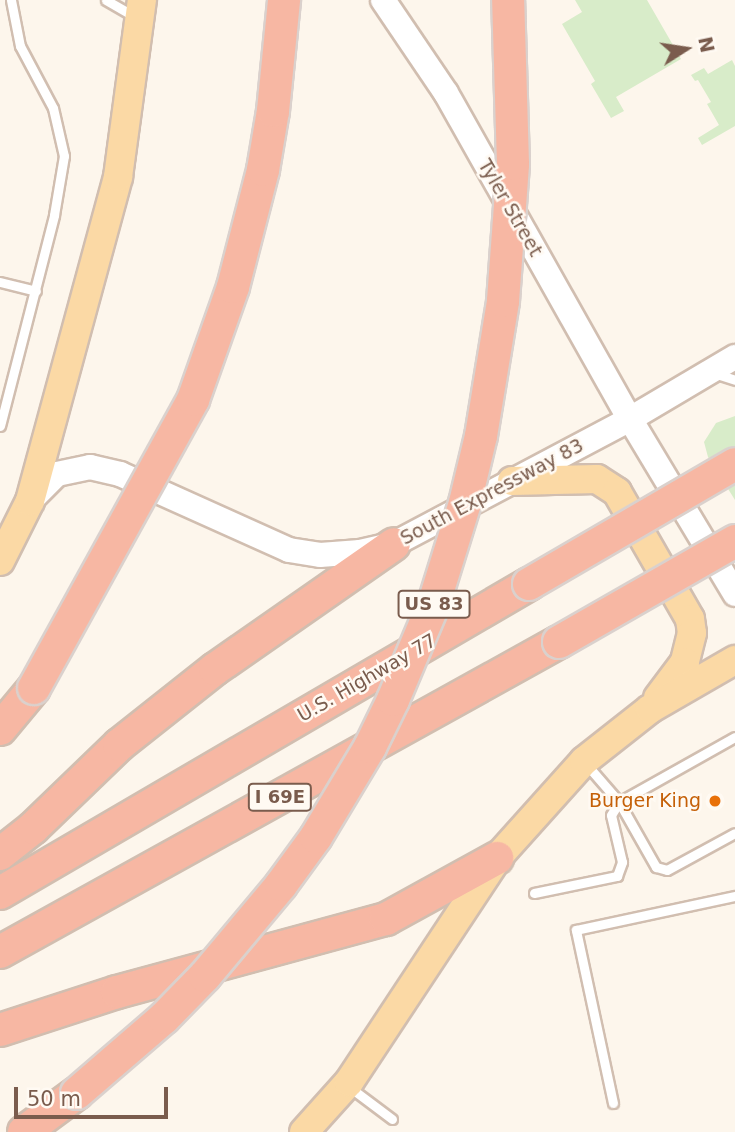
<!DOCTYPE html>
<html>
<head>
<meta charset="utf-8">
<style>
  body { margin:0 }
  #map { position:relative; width:735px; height:1132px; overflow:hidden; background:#fdf6ec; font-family:"DejaVu Sans",sans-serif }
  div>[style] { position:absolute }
  .green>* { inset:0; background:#d8ecc9 }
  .roads { filter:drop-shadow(2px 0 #d1beb0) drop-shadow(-2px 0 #d1beb0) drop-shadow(0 2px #d1beb0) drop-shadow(0 -2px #d1beb0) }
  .lane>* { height:9px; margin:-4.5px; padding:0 4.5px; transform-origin:4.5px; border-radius:4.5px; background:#fff }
  .secondary>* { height:24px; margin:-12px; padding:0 12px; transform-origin:12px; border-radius:12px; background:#fff }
  .primary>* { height:28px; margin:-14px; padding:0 14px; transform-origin:14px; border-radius:14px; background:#fbd9a5 }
  .highway>* { height:32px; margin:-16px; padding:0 16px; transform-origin:16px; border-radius:16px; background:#f7b7a3 }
  .bridges { filter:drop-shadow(2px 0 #dad1cd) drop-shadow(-2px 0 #dad1cd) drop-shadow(0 2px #dad1cd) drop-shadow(0 -2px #dad1cd) }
  .highway-bridge>* { height:32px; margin:-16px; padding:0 16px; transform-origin:16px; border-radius:16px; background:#f7b7a3 }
  .dots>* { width:19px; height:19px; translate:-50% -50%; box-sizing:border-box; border:4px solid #fffaf3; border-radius:50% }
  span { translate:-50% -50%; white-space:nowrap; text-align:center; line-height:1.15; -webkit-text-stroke:5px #fffaf3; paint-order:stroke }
  .shield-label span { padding:2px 5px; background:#fffaf3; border:2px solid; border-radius:5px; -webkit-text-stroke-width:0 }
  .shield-label { font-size:18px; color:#7a5c4d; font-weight:700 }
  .street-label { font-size:19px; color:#7a5c4d }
  .food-label { font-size:19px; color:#c56008 }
  .right { translate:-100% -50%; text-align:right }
  .north { position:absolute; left:651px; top:14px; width:70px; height:70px; -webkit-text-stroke:5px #fffaf3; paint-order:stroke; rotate:78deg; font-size:19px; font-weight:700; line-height:28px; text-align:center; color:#7a5c4d }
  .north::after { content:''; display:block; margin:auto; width:24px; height:32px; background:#7a5c4d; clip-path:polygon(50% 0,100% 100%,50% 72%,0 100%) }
  .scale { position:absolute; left:14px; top:1087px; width:154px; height:32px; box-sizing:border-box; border:4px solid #7a5c4d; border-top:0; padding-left:9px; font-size:21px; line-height:24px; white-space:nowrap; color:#7a5c4d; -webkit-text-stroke:5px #fffaf3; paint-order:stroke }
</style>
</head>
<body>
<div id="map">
  <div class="green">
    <i style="clip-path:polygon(575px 0,647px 0,681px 59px,616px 97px,624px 111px,611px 118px,591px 84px,595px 81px,562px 24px,582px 12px)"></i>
    <i style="clip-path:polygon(732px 60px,735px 66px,735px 126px,702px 145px,698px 138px,719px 125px,707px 104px,711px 102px,698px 80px,695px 81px,691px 75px,704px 68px,708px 74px)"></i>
    <i style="clip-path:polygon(735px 416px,735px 500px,708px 457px,704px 442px,716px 423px)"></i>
  </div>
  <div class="roads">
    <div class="lane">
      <i style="left:106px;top:0;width:34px;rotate:30deg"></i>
      <i style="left:0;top:282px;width:37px;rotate:14deg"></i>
      <i style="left:717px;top:374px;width:19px;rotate:18deg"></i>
      <i style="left:0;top:426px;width:218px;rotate:-75.6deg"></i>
      <i style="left:54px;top:215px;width:60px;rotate:-80.4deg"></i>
      <i style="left:64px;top:156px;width:49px;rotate:-102.9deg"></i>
      <i style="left:53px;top:108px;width:70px;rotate:-118deg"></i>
      <i style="left:20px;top:46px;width:47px;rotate:-101.1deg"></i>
      <i style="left:587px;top:765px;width:49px;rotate:49.1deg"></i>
      <i style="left:619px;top:802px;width:133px;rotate:-29.3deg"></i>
      <i style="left:534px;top:893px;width:85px;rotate:-11.6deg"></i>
      <i style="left:617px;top:876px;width:15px;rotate:-70deg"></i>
      <i style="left:622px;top:862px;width:48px;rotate:-103.2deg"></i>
      <i style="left:611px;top:815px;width:15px;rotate:-58deg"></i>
      <i style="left:619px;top:802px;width:75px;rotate:60.4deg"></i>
      <i style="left:656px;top:867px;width:11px;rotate:15deg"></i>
      <i style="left:667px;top:870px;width:77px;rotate:-28.6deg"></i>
      <i style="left:348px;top:1086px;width:55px;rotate:36.9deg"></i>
      <i style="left:613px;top:1103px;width:177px;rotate:-102.1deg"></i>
      <i style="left:576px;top:930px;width:163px;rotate:-12.1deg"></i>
    </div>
    <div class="secondary">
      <i style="left:383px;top:0;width:112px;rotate:55.9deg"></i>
      <i style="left:446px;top:93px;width:374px;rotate:60.6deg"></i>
      <i style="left:630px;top:419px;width:204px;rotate:59deg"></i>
      <i style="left:30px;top:501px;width:38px;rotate:-45deg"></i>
      <i style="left:57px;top:474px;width:34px;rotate:-12deg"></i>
      <i style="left:90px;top:467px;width:31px;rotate:13deg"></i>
      <i style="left:120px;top:474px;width:185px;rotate:24.2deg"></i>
      <i style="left:289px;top:550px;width:31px;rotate:9deg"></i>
      <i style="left:320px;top:555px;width:40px;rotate:-4.3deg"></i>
      <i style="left:360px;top:552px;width:35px;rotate:-13deg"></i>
      <i style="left:394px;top:544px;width:267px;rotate:-27.9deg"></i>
      <i style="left:630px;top:419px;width:122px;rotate:-30.6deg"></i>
    </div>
    <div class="primary">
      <i style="left:512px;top:481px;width:85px;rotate:-1.3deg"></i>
      <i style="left:597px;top:479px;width:24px;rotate:33deg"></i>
      <i style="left:617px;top:492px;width:146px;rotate:60.1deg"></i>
      <i style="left:690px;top:619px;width:14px;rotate:82deg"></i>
      <i style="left:692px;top:633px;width:30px;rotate:104deg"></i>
      <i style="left:685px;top:662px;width:45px;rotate:126.9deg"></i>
      <i style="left:0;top:561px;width:67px;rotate:-63.4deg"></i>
      <i style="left:30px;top:501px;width:336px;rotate:-74.8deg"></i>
      <i style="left:118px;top:177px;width:179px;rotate:-82.3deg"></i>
      <i style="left:304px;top:1132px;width:67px;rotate:-48deg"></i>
      <i style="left:349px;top:1082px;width:268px;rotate:-56.5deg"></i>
      <i style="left:497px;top:858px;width:130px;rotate:-48.1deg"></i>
      <i style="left:584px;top:761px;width:84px;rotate:-38.2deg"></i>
      <i style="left:650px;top:709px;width:98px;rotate:-30deg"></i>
    </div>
    <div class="highway">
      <i style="left:0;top:729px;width:53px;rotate:-50.3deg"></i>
      <i style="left:0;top:854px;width:42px;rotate:-38.2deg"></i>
      <i style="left:33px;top:828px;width:120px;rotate:-44deg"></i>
      <i style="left:119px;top:745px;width:122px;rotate:-38.4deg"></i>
      <i style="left:215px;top:669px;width:218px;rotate:-34.9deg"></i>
      <i style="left:0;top:893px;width:613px;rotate:-30.29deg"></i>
      <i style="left:0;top:952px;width:639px;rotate:-29.01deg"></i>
      <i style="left:0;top:1030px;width:123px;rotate:-18deg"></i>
      <i style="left:117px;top:992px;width:279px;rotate:-15.2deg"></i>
      <i style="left:386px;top:919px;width:127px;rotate:-28.8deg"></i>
      <i style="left:24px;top:1132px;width:66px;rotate:-36.3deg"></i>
    </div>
  </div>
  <div class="bridges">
    <div class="highway-bridge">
      <i style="left:529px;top:584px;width:238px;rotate:-30.2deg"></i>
      <i style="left:559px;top:642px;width:203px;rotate:-29.8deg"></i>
      <i style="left:34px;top:688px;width:329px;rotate:-61.1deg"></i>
      <i style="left:193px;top:400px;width:120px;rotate:-70.5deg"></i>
      <i style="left:233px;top:287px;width:121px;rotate:-75.6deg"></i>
      <i style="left:263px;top:170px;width:60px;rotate:-80.4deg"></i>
      <i style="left:273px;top:111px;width:112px;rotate:-84.3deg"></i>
      <i style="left:77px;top:1093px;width:115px;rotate:-40.8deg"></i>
      <i style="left:164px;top:1018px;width:59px;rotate:-45.7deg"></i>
      <i style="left:205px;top:976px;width:119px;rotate:-50.1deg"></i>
      <i style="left:281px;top:885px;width:59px;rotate:-53.9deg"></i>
      <i style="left:316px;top:837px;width:105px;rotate:-59deg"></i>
      <i style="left:370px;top:747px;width:52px;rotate:-63.9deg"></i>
      <i style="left:393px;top:700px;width:105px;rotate:-67.1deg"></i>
      <i style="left:434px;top:603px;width:105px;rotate:-72.8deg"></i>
      <i style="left:465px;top:503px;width:69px;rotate:-76.6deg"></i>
      <i style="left:481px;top:436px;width:137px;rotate:-80.7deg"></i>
      <i style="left:503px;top:301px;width:137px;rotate:-85.8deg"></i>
      <i style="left:513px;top:164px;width:164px;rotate:-91.7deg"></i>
    </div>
  </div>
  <div class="dots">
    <i style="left:715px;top:801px;background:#e8710a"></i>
  </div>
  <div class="shield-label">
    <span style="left:434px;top:604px">US 83</span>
    <span style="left:280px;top:797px">I 69E</span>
  </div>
  <div class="street-label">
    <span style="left:510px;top:208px;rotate:60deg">Tyler Street</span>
    <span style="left:492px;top:492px;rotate:-28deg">South Expressway 83</span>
    <span style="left:367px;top:678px;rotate:-30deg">U.S. Highway 77</span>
  </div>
  <div class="food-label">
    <span class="right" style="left:701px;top:801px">Burger King</span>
  </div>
  <div class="north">N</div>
  <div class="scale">50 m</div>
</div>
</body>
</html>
